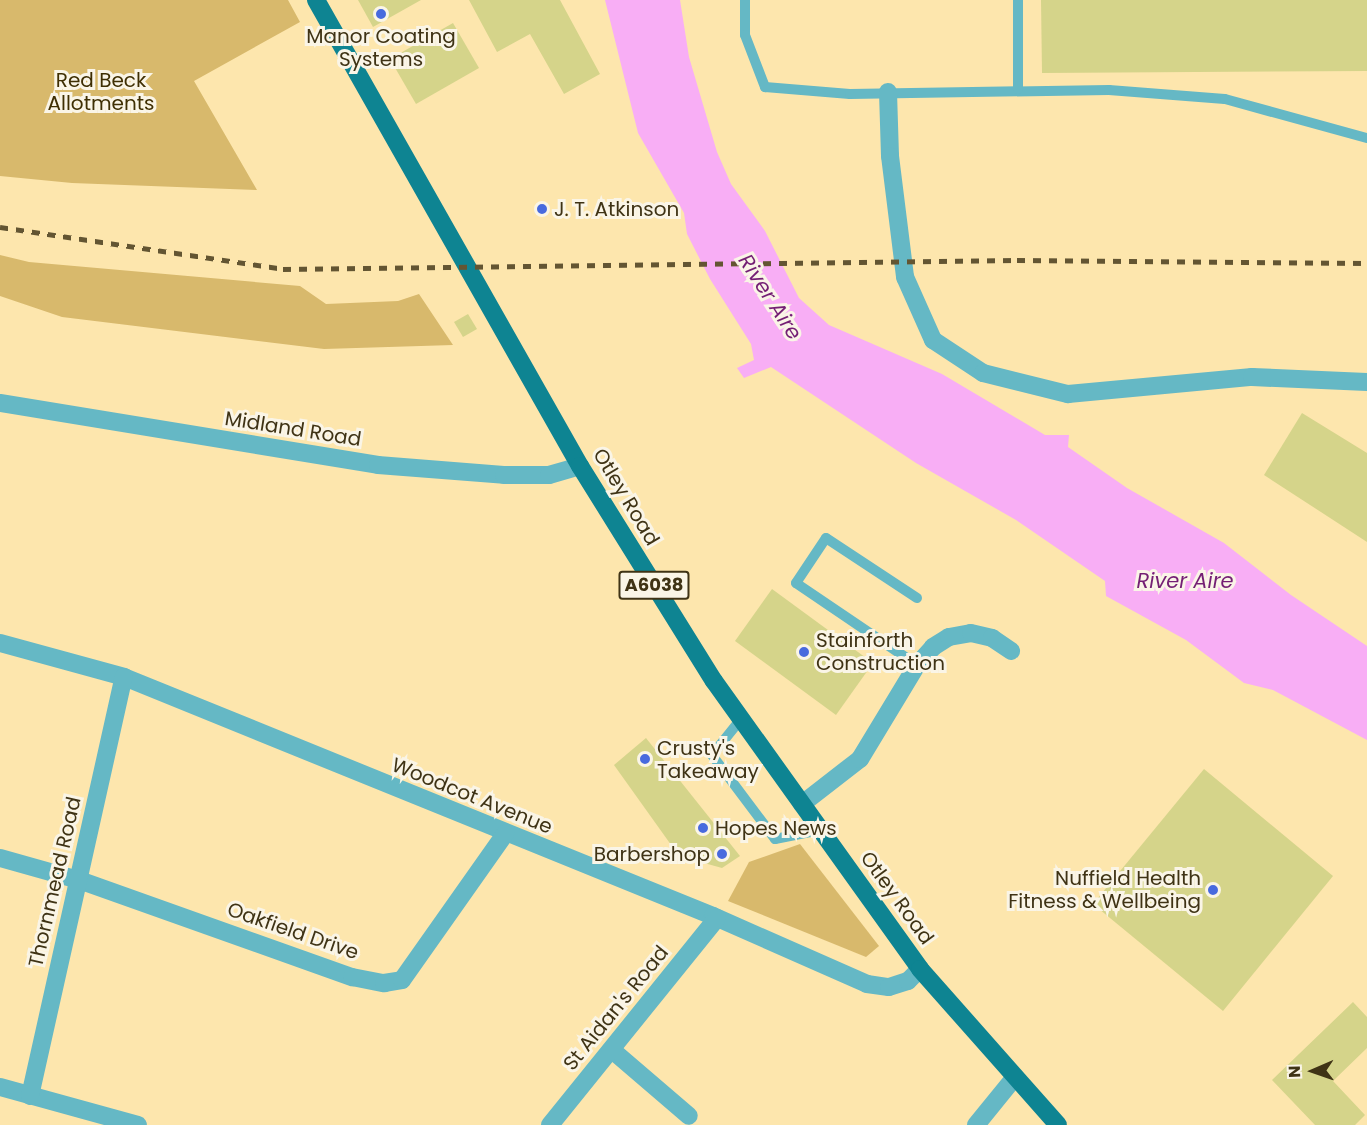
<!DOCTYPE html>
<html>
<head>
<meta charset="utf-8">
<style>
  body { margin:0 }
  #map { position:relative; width:1367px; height:1125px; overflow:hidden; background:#fde6ad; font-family:Poppins,sans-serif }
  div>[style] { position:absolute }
  .green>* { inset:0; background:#d8b96c }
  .water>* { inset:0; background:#f8aef5 }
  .building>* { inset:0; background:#d5d48a }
  .lane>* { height:10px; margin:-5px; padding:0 5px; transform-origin:5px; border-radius:5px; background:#65b8c5 }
  .street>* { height:18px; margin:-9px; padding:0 9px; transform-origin:9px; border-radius:9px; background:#65b8c5 }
  .primary>* { height:18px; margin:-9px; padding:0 9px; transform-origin:9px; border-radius:9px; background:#0e8492 }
  .rail>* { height:4.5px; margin-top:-2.25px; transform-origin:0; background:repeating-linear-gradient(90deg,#635532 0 8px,transparent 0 16px) }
  .dots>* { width:16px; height:16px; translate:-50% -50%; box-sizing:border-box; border:3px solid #faf5e7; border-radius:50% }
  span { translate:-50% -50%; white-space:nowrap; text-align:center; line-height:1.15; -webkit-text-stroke:6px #faf5e7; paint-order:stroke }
  .shield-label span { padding:2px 4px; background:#faf5e7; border:2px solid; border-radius:4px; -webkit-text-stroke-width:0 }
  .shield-label { font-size:18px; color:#3f3315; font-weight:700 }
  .poi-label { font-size:20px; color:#3f3315 }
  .left { translate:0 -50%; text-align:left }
  .right { translate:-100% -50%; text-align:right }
  .park-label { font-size:20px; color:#3f2f03 }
  .street-label { font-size:20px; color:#3f3315 }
  .water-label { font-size:21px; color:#741f74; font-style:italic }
  .north { position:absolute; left:1283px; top:1041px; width:60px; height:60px; -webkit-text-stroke:4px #faf5e7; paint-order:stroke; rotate:268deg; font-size:16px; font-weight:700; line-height:24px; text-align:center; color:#3f3315 }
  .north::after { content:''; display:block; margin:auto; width:21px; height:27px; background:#3f3315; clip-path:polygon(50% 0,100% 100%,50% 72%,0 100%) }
</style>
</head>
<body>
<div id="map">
  <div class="green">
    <i style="clip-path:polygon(0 0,288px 0,300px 22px,194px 81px,257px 190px,72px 183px,0 176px)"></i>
    <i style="clip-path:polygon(0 255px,29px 262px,300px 286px,326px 304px,398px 301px,419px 294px,453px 345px,324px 349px,62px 317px,0 296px)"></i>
    <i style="clip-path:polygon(800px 844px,879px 946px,866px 957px,728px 901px,749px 862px)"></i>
  </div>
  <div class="water">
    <i style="clip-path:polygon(605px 0,680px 0,689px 57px,717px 152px,731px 184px,765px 231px,799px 298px,829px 325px,942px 374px,1045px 435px,1069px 435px,1068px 447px,1127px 488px,1224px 543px,1291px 595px,1367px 646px,1367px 740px,1273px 690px,1244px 683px,1186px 640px,1106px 596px,1105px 581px,1016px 520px,916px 463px,771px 367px,744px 378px,737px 368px,754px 360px,751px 344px,710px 279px,687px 234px,684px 213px,638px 133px)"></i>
  </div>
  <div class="building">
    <i style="clip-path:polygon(358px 0,421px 0,373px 27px)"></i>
    <i style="clip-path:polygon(469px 0,560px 0,600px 74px,564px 94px,530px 34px,497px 52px)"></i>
    <i style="clip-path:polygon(1041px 0,1367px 0,1367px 71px,1042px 73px)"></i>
    <i style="clip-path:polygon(453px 23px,479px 68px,416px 104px,390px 59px)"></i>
    <i style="clip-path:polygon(468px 314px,477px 329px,463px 337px,454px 322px)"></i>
    <i style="clip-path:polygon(1302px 413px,1367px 453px,1367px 542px,1264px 475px)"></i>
    <i style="clip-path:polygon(772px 589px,873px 663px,836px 715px,735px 641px)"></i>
    <i style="clip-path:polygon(646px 738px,740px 856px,722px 868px,679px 856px,614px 765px)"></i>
    <i style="clip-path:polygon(1204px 769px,1333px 876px,1223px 1011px,1093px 904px)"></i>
    <i style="clip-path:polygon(1353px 1002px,1367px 1017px,1367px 1048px,1333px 1081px,1365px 1115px,1355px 1125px,1315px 1125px,1272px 1080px)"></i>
  </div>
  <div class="lane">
    <i style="left:745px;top:0;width:35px;rotate:90deg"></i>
    <i style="left:745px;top:35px;width:56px;rotate:69deg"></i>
    <i style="left:765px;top:87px;width:85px;rotate:4.7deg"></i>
    <i style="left:850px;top:94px;width:259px;rotate:-0.9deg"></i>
    <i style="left:1109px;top:90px;width:116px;rotate:4.4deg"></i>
    <i style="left:1225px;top:99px;width:147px;rotate:15.4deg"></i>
    <i style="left:1018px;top:89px;width:89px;rotate:-90deg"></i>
    <i style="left:917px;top:665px;width:146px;rotate:-145.9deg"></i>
    <i style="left:796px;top:583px;width:54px;rotate:-56.3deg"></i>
    <i style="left:826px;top:538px;width:109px;rotate:33.4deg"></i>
    <i style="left:741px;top:719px;width:46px;rotate:128.9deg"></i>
    <i style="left:712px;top:755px;width:105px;rotate:53.1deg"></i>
    <i style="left:775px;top:839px;width:46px;rotate:-11.3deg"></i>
  </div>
  <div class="street">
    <i style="left:888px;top:92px;width:64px;rotate:88.2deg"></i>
    <i style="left:890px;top:156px;width:122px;rotate:82.9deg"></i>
    <i style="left:905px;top:277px;width:69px;rotate:66deg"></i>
    <i style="left:933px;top:340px;width:60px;rotate:33.4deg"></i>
    <i style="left:983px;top:373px;width:88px;rotate:13.9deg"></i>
    <i style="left:1068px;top:394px;width:185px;rotate:-5.3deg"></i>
    <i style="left:1252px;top:377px;width:115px;rotate:2.5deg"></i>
    <i style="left:0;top:403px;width:383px;rotate:9.3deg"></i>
    <i style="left:378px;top:465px;width:126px;rotate:4.5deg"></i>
    <i style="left:504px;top:475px;width:45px"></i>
    <i style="left:549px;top:475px;width:32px;rotate:-16deg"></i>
    <i style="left:0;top:643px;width:129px;rotate:15.3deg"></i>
    <i style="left:124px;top:677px;width:636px;rotate:22.09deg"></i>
    <i style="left:713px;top:916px;width:168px;rotate:23.8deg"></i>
    <i style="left:867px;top:984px;width:22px;rotate:8deg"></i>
    <i style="left:889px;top:987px;width:20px;rotate:-18deg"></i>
    <i style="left:908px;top:981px;width:17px;rotate:-45deg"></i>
    <i style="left:802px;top:804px;width:73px;rotate:-37.8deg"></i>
    <i style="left:860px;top:759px;width:110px;rotate:-58.8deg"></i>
    <i style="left:917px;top:665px;width:24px;rotate:-48deg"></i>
    <i style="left:933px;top:647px;width:19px;rotate:-32deg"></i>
    <i style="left:949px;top:637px;width:22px;rotate:-10deg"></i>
    <i style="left:971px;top:633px;width:22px;rotate:13deg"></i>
    <i style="left:992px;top:638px;width:23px;rotate:34deg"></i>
    <i style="left:0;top:858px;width:82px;rotate:15.6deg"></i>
    <i style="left:79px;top:880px;width:290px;rotate:19.6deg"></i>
    <i style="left:352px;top:977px;width:33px;rotate:11deg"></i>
    <i style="left:384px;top:983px;width:18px;rotate:-9deg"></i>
    <i style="left:402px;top:980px;width:179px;rotate:-54.8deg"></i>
    <i style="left:612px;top:1050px;width:101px;rotate:40.6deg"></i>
    <i style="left:0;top:1087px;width:143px;rotate:15.4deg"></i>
    <i style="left:30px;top:1096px;width:429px;rotate:-77.4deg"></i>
    <i style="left:550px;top:1125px;width:266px;rotate:-51.1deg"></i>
    <i style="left:976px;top:1125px;width:62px;rotate:-50.9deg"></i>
  </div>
  <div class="primary">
    <i style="left:316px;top:0;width:536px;rotate:60.47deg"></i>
    <i style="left:580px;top:466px;width:253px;rotate:58.1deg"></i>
    <i style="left:714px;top:681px;width:354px;rotate:54.4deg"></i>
    <i style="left:920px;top:969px;width:208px;rotate:48.5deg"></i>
  </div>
  <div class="rail">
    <i style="left:0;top:227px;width:286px;rotate:8.4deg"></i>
    <i style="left:283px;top:269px;width:734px;rotate:-0.7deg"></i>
    <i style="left:1017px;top:260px;width:350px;rotate:0.5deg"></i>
  </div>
  <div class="dots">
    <i style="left:381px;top:14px;background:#486ade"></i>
    <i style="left:542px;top:209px;background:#486ade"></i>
    <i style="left:804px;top:652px;background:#486ade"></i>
    <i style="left:645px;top:759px;background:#486ade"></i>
    <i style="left:703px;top:828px;background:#486ade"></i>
    <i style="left:722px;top:854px;background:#486ade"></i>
    <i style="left:1213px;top:890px;background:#486ade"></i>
  </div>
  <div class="shield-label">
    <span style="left:654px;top:585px">A6038</span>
  </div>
  <div class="poi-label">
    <span style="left:381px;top:48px">Manor Coating<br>Systems</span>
    <span class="left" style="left:554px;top:209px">J. T. Atkinson</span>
    <span class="left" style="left:816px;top:652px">Stainforth<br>Construction</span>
    <span class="left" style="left:657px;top:760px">Crusty's<br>Takeaway</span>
    <span class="left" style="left:715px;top:828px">Hopes News</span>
    <span class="right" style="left:710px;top:854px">Barbershop</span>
    <span class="right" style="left:1201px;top:890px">Nuffield Health<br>Fitness &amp; Wellbeing</span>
  </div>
  <div class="park-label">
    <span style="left:101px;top:92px">Red Beck<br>Allotments</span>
  </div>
  <div class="street-label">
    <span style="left:293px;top:429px;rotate:9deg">Midland Road</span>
    <span style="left:626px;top:497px;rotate:59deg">Otley Road</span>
    <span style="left:472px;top:796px;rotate:22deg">Woodcot Avenue</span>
    <span style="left:55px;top:882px;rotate:-77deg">Thornmead Road</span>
    <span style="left:897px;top:898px;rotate:54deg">Otley Road</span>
    <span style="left:293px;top:931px;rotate:19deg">Oakfield Drive</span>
    <span style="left:616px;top:1008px;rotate:-51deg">St Aidan's Road</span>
  </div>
  <div class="water-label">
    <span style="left:770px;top:297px;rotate:57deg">River Aire</span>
    <span style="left:1185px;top:581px">River Aire</span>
  </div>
  <div class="north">N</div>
</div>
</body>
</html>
